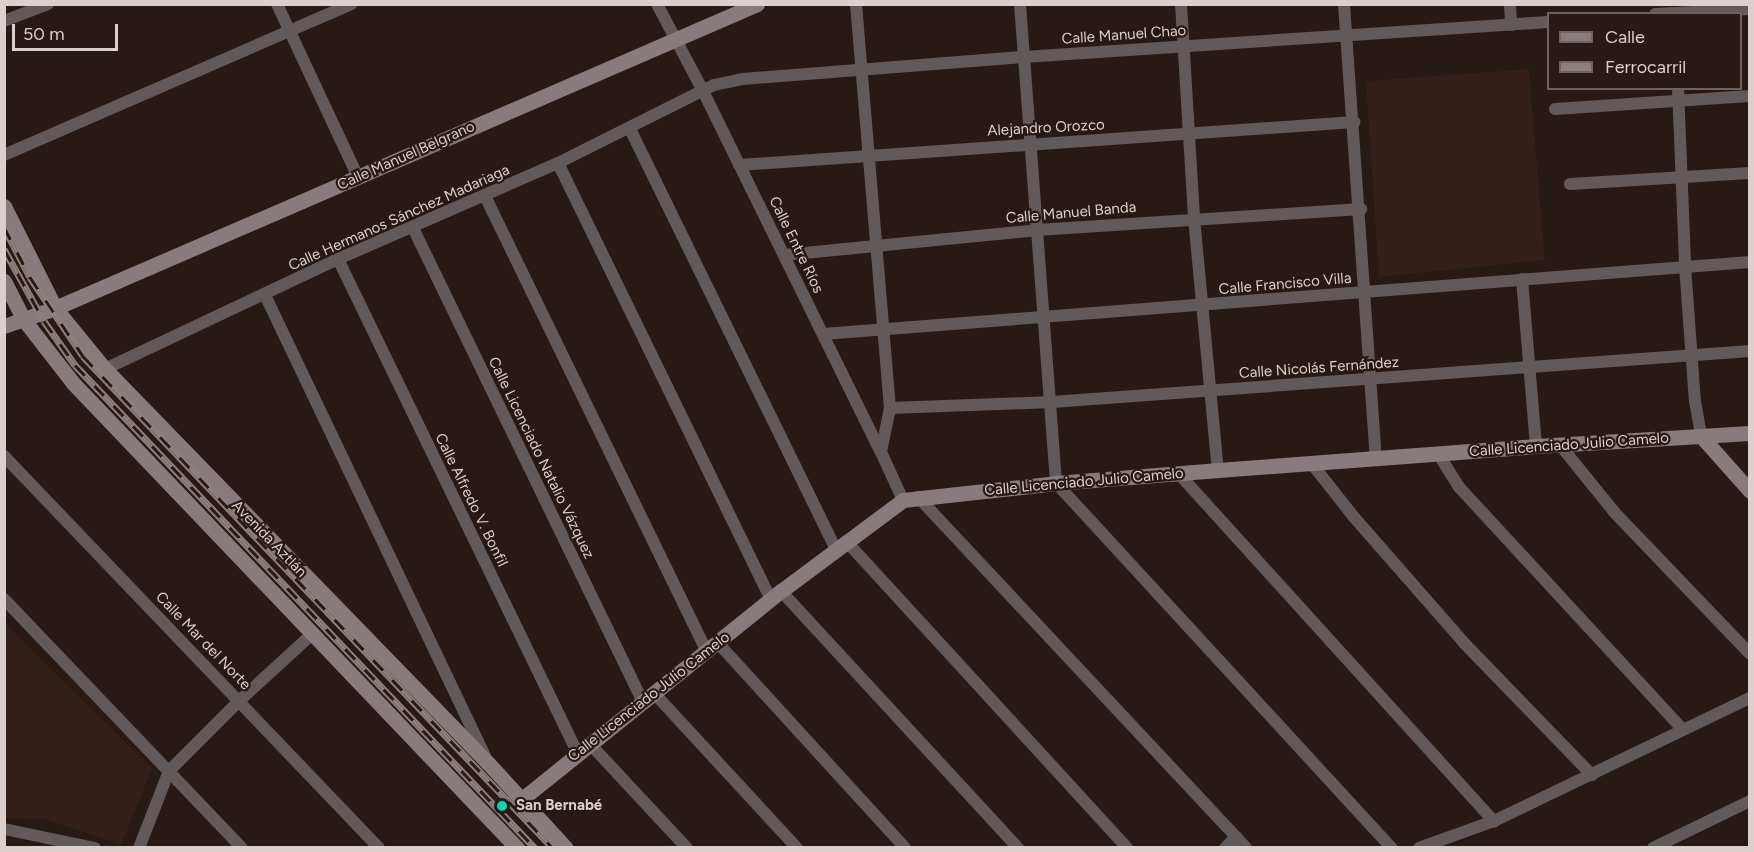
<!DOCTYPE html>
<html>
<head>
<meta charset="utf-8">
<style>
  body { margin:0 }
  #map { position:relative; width:1754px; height:852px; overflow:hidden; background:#271915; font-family:Figtree,sans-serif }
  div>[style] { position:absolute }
  .built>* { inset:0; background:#331e19 }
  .street>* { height:12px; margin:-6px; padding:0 6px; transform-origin:6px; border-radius:6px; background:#61595a }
  .secondary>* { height:15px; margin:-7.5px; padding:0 7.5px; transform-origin:7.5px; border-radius:7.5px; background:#887b7e }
  .rail>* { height:7px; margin-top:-3.5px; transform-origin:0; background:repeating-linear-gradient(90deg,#271915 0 14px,#8c807c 0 28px); box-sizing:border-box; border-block:2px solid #8c807c }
  .dots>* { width:16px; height:16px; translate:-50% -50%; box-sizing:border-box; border:3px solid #271915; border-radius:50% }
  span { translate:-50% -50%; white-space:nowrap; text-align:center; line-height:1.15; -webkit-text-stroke:4.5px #271915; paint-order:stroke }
  .street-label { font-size:15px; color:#dad0cd }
  .poi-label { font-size:15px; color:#dad0cd; font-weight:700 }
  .left { translate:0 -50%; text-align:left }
  .frame { position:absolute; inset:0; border:6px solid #dad0cd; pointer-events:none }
  .legend { position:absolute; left:1547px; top:12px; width:195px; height:78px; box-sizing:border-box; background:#271915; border:2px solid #6f625f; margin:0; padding:8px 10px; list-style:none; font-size:18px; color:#dad0cd }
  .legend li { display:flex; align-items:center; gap:12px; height:30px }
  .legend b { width:30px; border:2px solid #6f625f }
  .scale { position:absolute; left:12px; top:24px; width:106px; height:27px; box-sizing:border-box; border:3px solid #dad0cd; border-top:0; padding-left:8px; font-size:18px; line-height:21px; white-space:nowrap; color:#dad0cd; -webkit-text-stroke:4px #271915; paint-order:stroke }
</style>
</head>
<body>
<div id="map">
  <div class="built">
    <i style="clip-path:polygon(1529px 69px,1545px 260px,1379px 277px,1366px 81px)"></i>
    <i style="clip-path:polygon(5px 623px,152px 769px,121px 845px,44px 819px,5px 818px)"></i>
  </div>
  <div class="street">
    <i style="left:277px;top:4px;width:191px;rotate:64.9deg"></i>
    <i style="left:657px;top:4px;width:98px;rotate:62.1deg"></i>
    <i style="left:703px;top:91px;width:402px;rotate:63.8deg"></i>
    <i style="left:881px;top:452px;width:53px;rotate:65.4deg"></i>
    <i style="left:856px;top:4px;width:405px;rotate:85.2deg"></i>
    <i style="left:890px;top:408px;width:45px;rotate:101.6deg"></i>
    <i style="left:1020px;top:4px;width:480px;rotate:85.7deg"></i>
    <i style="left:1056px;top:483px;width:496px;rotate:47.4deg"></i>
    <i style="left:1181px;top:4px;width:214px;rotate:86.5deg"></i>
    <i style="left:1194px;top:218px;width:253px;rotate:84.6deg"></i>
    <i style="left:1344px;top:4px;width:456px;rotate:86deg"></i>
    <i style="left:1510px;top:4px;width:21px;rotate:87deg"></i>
    <i style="left:1655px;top:14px;width:95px;rotate:-3deg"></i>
    <i style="left:4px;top:21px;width:47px;rotate:-21.1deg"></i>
    <i style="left:1678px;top:88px;width:178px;rotate:87.7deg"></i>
    <i style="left:1685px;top:266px;width:135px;rotate:85.8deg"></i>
    <i style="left:1695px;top:401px;width:36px;rotate:80deg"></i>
    <i style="left:1555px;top:109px;width:195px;rotate:-3.8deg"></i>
    <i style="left:630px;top:129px;width:468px;rotate:63.9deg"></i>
    <i style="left:4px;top:155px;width:379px;rotate:-23.5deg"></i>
    <i style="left:558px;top:163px;width:486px;rotate:64deg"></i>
    <i style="left:739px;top:165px;width:617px;rotate:-3.99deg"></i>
    <i style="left:1570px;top:184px;width:180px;rotate:-3.5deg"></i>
    <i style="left:485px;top:196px;width:507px;rotate:64.04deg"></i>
    <i style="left:413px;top:228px;width:527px;rotate:64.12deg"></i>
    <i style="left:784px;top:255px;width:254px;rotate:-5.6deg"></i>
    <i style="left:1037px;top:230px;width:325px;rotate:-3.7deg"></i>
    <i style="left:338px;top:259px;width:550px;rotate:64.13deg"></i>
    <i style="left:1522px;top:279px;width:168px;rotate:85.2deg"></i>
    <i style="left:265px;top:295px;width:511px;rotate:64.49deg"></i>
    <i style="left:823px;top:334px;width:930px;rotate:-4.44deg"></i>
    <i style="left:105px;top:369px;width:258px;rotate:-25.3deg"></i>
    <i style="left:338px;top:259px;width:240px;rotate:-23.6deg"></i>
    <i style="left:558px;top:163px;width:174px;rotate:-26.6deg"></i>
    <i style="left:714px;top:85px;width:30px;rotate:-12deg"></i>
    <i style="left:743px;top:79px;width:282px;rotate:-4.5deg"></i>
    <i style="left:1024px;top:57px;width:525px;rotate:-3.82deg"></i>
    <i style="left:890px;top:408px;width:162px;rotate:-2.1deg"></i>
    <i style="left:1052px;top:402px;width:700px;rotate:-4.18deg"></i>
    <i style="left:1560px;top:445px;width:87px;rotate:51deg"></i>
    <i style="left:1615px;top:513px;width:195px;rotate:46.2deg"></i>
    <i style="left:1439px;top:455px;width:38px;rotate:58deg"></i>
    <i style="left:1459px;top:487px;width:330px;rotate:47.3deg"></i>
    <i style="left:4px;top:456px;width:542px;rotate:46.27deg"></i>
    <i style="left:1312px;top:464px;width:66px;rotate:51.7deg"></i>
    <i style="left:1353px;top:516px;width:169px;rotate:48.8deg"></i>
    <i style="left:1464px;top:643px;width:184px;rotate:45.9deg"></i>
    <i style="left:1179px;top:474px;width:469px;rotate:47.8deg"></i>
    <i style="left:918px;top:497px;width:480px;rotate:46.9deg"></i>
    <i style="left:846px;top:541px;width:416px;rotate:47.5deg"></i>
    <i style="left:781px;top:591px;width:350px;rotate:47.3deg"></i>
    <i style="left:4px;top:599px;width:344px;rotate:46.3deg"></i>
    <i style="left:718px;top:643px;width:277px;rotate:47.6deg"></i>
    <i style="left:654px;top:693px;width:211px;rotate:47.3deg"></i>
    <i style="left:590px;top:744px;width:142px;rotate:47deg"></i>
    <i style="left:4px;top:829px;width:93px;rotate:11.8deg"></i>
    <i style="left:139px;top:848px;width:83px;rotate:-68.7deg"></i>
    <i style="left:169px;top:771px;width:99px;rotate:-45deg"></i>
    <i style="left:239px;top:701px;width:98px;rotate:-42.5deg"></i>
    <i style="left:1225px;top:848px;width:16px;rotate:-45deg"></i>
    <i style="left:1419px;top:848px;width:80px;rotate:-19.8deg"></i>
    <i style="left:1494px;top:821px;width:284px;rotate:-25.7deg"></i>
    <i style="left:1653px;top:848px;width:108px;rotate:-25.9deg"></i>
  </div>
  <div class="secondary">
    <i style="left:4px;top:206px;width:114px;rotate:63.4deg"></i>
    <i style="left:55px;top:308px;width:79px;rotate:50.7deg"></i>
    <i style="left:105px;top:369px;width:549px;rotate:45.81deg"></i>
    <i style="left:488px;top:763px;width:115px;rotate:47.5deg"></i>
    <i style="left:4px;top:281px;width:44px;rotate:62.9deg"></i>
    <i style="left:24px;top:320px;width:80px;rotate:52.1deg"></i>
    <i style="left:73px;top:383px;width:643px;rotate:46.32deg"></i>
    <i style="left:4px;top:326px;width:54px;rotate:-19.4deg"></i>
    <i style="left:55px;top:308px;width:765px;rotate:-23.41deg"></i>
    <i style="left:1701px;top:436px;width:74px;rotate:48.3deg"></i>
    <i style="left:522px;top:799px;width:332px;rotate:-38.8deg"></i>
    <i style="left:781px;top:591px;width:152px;rotate:-36.7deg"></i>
    <i style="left:903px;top:500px;width:154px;rotate:-6.3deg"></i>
    <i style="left:1056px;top:483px;width:163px;rotate:-4.6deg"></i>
    <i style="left:1218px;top:470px;width:319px;rotate:-4.3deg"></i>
    <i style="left:1536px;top:446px;width:214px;rotate:-3.5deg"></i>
  </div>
  <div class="rail">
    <i style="left:4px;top:227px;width:56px;rotate:62.5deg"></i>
    <i style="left:30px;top:277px;width:95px;rotate:56.1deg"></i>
    <i style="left:83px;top:356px;width:680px;rotate:46.31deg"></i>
    <i style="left:4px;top:249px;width:82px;rotate:60.9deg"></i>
    <i style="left:44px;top:321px;width:54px;rotate:54.8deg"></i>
    <i style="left:75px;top:365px;width:667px;rotate:46.4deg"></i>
  </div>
  <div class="dots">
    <i style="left:502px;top:806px;background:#09d5b5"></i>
  </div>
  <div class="street-label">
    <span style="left:1124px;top:35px;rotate:-4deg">Calle Manuel Chao</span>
    <span style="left:1046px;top:128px;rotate:-3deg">Alejandro Orozco</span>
    <span style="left:406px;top:156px;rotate:-24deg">Calle Manuel Belgrano</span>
    <span style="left:1071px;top:213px;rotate:-5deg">Calle Manuel Banda</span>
    <span style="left:399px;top:218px;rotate:-24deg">Calle Hermanos Sánchez Madariaga</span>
    <span style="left:796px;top:245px;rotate:64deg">Calle Entre Ríos</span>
    <span style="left:1285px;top:284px;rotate:-5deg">Calle Francisco Villa</span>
    <span style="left:1319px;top:368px;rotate:-4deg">Calle Nicolás Fernández</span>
    <span style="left:1569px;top:445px;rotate:-4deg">Calle Licenciado Julio Camelo</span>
    <span style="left:541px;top:458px;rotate:64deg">Calle Licenciado Natalio Vázquez</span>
    <span style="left:1084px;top:482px;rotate:-5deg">Calle Licenciado Julio Camelo</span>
    <span style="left:471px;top:500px;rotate:64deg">Calle Alfredo V. Bonfil</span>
    <span style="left:269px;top:539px;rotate:46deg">Avenida Aztlán</span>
    <span style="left:203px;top:641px;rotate:46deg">Calle Mar del Norte</span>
    <span style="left:649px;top:697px;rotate:-38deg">Calle Licenciado Julio Camelo</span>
  </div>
  <div class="poi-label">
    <span class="left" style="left:516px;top:806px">San Bernabé</span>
  </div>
  <div class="frame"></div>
  <ul class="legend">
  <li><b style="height:8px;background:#887b7e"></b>Calle</li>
  <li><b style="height:8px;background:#8c807c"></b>Ferrocarril</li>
  </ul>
  <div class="scale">50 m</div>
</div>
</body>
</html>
